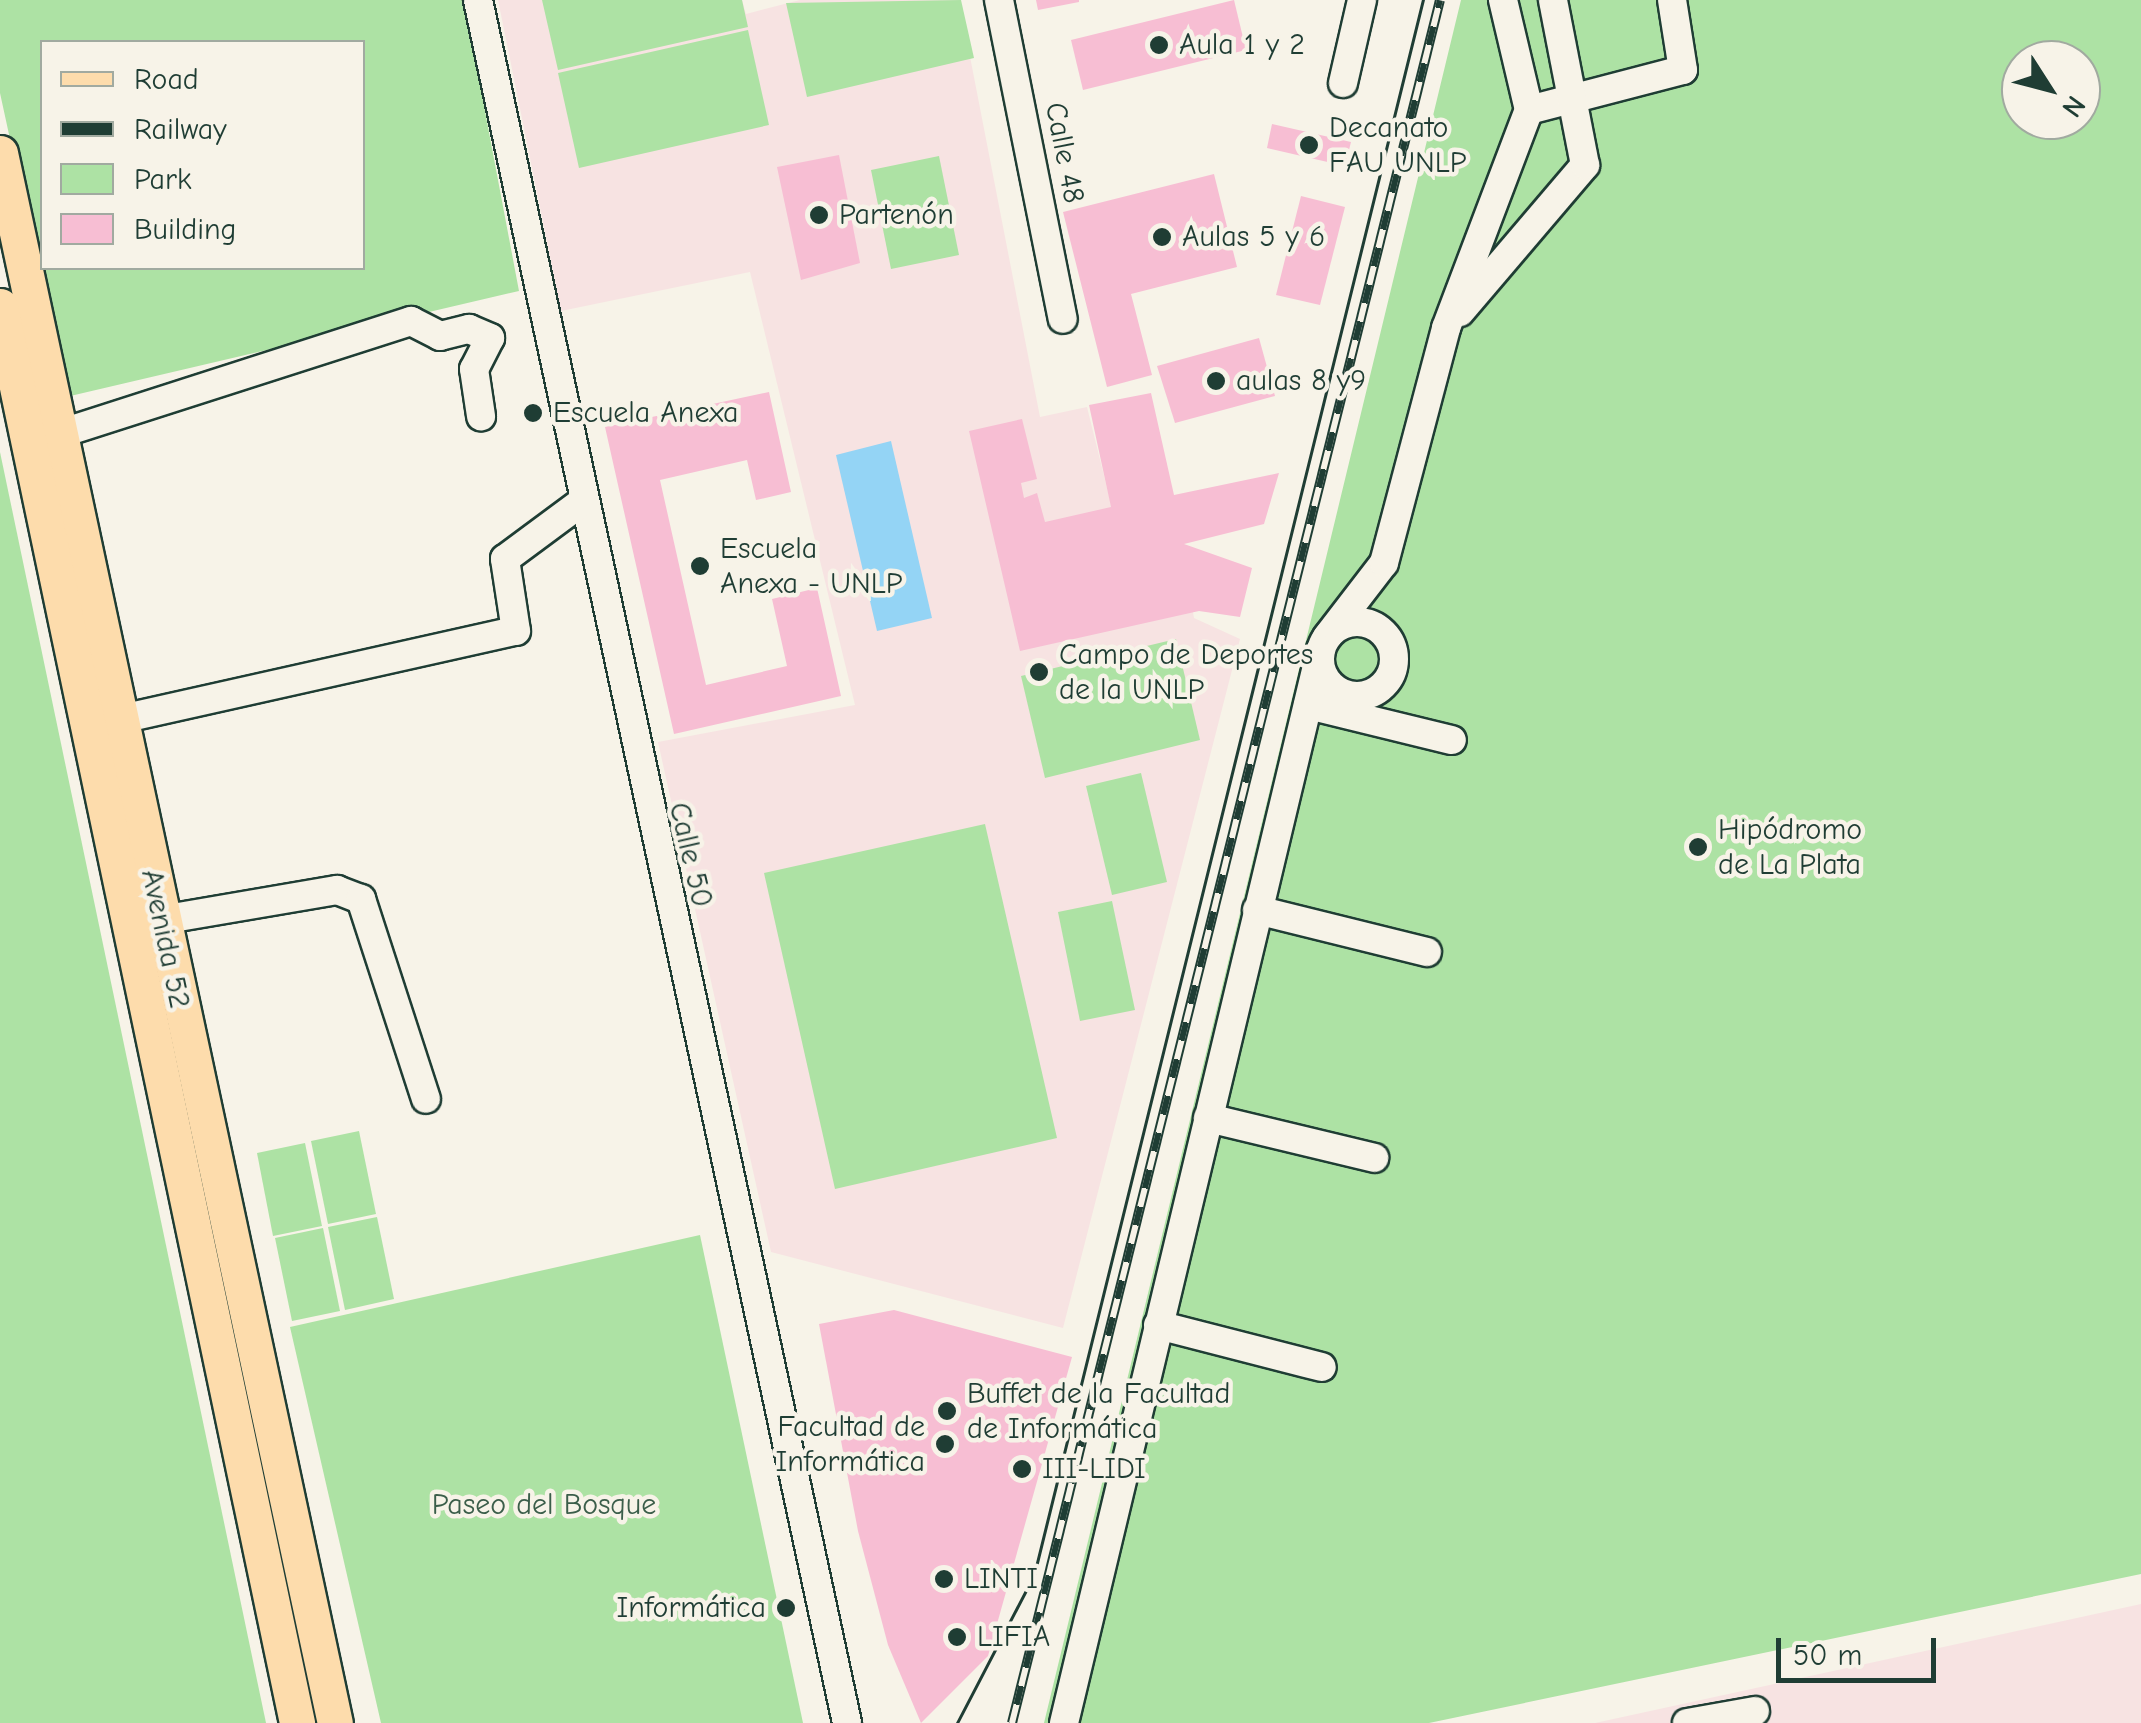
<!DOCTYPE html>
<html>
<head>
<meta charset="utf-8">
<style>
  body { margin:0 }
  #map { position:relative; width:2141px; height:1723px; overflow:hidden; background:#f7f3e8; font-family:"Comic Neue",sans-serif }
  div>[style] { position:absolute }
  .built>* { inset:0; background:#f7e3e2 }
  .green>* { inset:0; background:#ade2a4 }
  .water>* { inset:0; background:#94d4f5 }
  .building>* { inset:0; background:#f7bed3 }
  .roads { filter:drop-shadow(2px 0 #1f3d34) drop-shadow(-2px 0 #1f3d34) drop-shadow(0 2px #1f3d34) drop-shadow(0 -2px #1f3d34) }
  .minor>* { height:28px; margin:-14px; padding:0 14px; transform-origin:14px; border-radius:14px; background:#f7f3e8 }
  .minor>.ring { margin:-14px; padding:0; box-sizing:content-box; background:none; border:28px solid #f7f3e8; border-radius:50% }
  .major>* { height:35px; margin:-17.5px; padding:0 17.5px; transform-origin:17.5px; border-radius:17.5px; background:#fddcac }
  .tram>* { height:2.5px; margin:-1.25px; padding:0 1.25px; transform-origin:1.25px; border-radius:1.25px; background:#1f3d34 }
  .rail>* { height:10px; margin-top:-5px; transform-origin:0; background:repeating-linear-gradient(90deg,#f7f3e8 0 19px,#1f3d34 0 38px); box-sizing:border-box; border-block:2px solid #1f3d34 }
  .dots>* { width:28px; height:28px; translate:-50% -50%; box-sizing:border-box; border:5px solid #f7f3e8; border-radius:50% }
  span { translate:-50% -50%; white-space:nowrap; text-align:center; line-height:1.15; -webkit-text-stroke:9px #f7f3e8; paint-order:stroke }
  .poi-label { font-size:30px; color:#1f3d34 }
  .left { translate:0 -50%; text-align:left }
  .right { translate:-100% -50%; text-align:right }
  .street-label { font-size:30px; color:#1f3d34 }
  .park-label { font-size:30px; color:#3b5e4a }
  .legend { position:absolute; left:40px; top:40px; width:325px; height:230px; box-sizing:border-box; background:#f7f3e8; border:2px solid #a1aaa0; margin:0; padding:12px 18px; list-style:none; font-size:30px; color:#1f3d34 }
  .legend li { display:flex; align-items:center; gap:20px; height:50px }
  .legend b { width:50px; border:2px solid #a1aaa0 }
  .north { position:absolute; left:2001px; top:40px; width:100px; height:100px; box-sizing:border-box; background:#f7f3e8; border:2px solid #a1aaa0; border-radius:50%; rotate:126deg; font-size:28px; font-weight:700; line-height:40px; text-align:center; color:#1f3d34 }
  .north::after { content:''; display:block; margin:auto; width:35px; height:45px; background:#1f3d34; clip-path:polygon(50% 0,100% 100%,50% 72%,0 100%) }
  .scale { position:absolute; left:1776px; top:1638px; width:160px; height:45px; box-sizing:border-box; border:5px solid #1f3d34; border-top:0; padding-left:12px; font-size:30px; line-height:35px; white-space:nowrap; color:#1f3d34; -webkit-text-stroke:8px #f7f3e8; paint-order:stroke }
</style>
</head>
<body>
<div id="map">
  <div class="built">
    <i style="clip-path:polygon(498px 0,742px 0,746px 14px,800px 0,959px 0,1040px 417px,1087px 407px,1114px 516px,1175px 506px,1194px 618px,1240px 639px,1063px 1328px,771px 1252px,658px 742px,855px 705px,750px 272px,561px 311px)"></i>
    <i style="clip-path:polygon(2141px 1604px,2141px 1723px,1595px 1723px)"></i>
  </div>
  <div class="green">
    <i style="clip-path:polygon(evenodd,0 0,464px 0,519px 291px,66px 397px,0 93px,0 0,42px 42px,362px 42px,362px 268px,42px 268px,42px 42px)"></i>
    <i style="clip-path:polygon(542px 0,742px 0,748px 27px,558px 70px)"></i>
    <i style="clip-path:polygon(961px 0,974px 58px,807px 97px,786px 3px)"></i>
    <i style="clip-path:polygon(evenodd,1461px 0,2141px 0,2141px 1574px,1429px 1723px,1044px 1723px,1461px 0,2021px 60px,2081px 60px,2081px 120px,2021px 120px,2021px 60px)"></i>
    <i style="clip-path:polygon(748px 30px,769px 125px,579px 168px,558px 73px)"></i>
    <i style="clip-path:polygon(939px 156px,959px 255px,891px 269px,871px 170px)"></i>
    <i style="clip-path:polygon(0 452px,266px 1723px,0 1723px)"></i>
    <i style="clip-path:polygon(1176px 639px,1200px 740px,1045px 778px,1021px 676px)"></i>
    <i style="clip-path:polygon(1141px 773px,1167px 882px,1112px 895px,1086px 786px)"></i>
    <i style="clip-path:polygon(985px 824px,1057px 1138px,835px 1189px,764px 873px)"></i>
    <i style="clip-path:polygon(1112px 901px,1135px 1010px,1080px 1021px,1058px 912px)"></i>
    <i style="clip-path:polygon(359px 1131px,376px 1214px,328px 1224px,311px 1141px)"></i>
    <i style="clip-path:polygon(305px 1143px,322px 1226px,273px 1236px,257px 1153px)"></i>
    <i style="clip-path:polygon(377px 1217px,394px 1299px,345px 1310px,328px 1227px)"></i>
    <i style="clip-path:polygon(323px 1228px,340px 1311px,292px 1321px,275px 1238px)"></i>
    <i style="clip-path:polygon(700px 1235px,803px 1723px,381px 1723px,290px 1327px)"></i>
  </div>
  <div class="water">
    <i style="clip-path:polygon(891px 441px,932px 618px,877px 631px,836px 455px)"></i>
  </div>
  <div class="building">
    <i style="clip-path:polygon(1036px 0,1079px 0,1079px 2px,1038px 10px)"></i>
    <i style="clip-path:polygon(1234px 0,1246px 50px,1083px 90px,1071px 40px)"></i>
    <i style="clip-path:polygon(1272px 124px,1351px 142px,1345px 166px,1267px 148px)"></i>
    <i style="clip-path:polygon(839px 155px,860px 263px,801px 280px,777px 167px)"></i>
    <i style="clip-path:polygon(1214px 174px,1237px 267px,1131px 294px,1152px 375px,1107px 387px,1063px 212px)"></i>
    <i style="clip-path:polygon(1301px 196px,1345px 207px,1320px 305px,1276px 295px)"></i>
    <i style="clip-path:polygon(1259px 338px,1275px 396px,1175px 423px,1157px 366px)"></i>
    <i style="clip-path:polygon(769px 392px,791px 492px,756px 500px,747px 460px,660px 480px,706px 685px,787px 666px,772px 599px,817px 588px,841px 696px,674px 734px,605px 427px)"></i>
    <i style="clip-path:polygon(1151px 393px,1174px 495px,1279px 473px,1264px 524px,1184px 544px,1252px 568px,1240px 617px,1199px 611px,1020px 651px,969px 431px,1022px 419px,1037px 479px,1021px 483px,1024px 498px,1037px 493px,1045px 522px,1111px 507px,1089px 405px)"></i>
    <i style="clip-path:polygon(894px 1310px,1072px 1357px,988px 1656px,921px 1723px,888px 1645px,858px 1531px,819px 1324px)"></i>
  </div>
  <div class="roads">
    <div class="minor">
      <i style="left:478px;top:0;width:1762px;rotate:77.91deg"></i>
      <i style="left:999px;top:0;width:325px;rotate:78.7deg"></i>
      <i style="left:1343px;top:83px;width:85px;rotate:-77.1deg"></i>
      <i style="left:1529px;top:110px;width:159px;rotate:-14.6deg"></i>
      <i style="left:1683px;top:70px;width:71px;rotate:-98.9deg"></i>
      <i style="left:1460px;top:312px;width:193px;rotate:-49.6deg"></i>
      <i style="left:1585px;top:165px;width:168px;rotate:-101deg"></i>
      <i style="left:59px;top:434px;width:370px;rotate:-17.8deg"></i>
      <i style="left:411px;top:321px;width:33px;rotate:27deg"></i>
      <i style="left:440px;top:336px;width:30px;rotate:-14deg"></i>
      <i style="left:469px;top:329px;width:23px;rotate:23deg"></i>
      <i style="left:490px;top:338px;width:35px;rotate:117deg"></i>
      <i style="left:474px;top:369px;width:48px;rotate:81.5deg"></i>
      <i class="ring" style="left:1320px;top:622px;width:46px;height:46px"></i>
      <i style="left:1327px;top:637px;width:93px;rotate:-52.4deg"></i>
      <i style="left:1384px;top:563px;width:243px;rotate:-75.2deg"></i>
      <i style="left:1446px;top:328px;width:233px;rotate:-69.2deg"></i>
      <i style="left:1529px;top:110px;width:113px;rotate:-103.3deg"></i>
      <i style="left:1308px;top:705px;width:148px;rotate:13.7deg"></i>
      <i style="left:103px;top:723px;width:423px;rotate:-12.6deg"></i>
      <i style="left:516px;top:631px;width:73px;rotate:-98.7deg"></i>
      <i style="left:505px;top:559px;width:92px;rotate:-36.6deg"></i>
      <i style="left:1257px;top:910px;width:175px;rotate:13.9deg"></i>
      <i style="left:161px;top:920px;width:179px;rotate:-9.7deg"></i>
      <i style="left:337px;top:890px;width:26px;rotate:21deg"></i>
      <i style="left:361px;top:899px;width:210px;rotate:72deg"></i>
      <i style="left:1208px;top:1118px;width:171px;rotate:13.5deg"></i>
      <i style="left:1158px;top:1325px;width:169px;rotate:14.4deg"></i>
      <i style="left:1064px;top:1723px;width:1104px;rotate:-76.54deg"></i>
      <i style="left:1687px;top:1723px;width:69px;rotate:-10deg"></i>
    </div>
    <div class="major">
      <i style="left:0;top:153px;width:1605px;rotate:77.96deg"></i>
      <i style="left:0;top:306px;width:1448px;rotate:78.16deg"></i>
    </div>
  </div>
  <div class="tram">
    <i style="left:957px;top:1723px;width:167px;rotate:-62.5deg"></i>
    <i style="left:1034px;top:1575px;width:1622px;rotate:-76.13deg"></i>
  </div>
  <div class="rail">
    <i style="left:1012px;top:1723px;width:1775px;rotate:-76.05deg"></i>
  </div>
  <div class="dots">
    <i style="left:1159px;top:45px;background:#1f3d34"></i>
    <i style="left:1309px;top:145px;background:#1f3d34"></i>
    <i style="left:819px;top:215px;background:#1f3d34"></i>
    <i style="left:1162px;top:237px;background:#1f3d34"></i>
    <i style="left:1216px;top:381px;background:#1f3d34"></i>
    <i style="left:533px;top:413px;background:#1f3d34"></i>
    <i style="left:700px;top:566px;background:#1f3d34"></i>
    <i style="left:1039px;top:672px;background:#1f3d34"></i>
    <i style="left:1698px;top:847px;background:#1f3d34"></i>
    <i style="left:947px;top:1411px;background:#1f3d34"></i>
    <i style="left:945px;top:1444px;background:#1f3d34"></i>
    <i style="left:1022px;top:1469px;background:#1f3d34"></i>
    <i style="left:944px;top:1579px;background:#1f3d34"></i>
    <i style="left:786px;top:1608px;background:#1f3d34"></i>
    <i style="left:957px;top:1637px;background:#1f3d34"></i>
  </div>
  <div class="poi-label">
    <span class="left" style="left:1179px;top:45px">Aula 1 y 2</span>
    <span class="left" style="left:1329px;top:145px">Decanato<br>FAU UNLP</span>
    <span class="left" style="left:839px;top:215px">Partenón</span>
    <span class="left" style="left:1182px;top:237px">Aulas 5 y 6</span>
    <span class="left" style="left:1236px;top:381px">aulas 8 y9</span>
    <span class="left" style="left:553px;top:413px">Escuela Anexa</span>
    <span class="left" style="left:720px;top:566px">Escuela<br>Anexa - UNLP</span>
    <span class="left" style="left:1059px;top:672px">Campo de Deportes<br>de la UNLP</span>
    <span class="left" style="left:1718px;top:847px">Hipódromo<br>de La Plata</span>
    <span class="left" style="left:967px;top:1411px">Buffet de la Facultad<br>de Informática</span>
    <span class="right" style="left:925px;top:1444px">Facultad de<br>Informática</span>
    <span class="left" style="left:1042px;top:1469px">III-LIDI</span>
    <span class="left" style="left:964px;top:1579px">LINTI</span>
    <span class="right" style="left:766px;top:1608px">Informática</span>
    <span class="left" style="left:977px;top:1637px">LIFIA</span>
  </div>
  <div class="street-label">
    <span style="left:1064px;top:153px;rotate:79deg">Calle 48</span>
    <span style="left:690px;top:855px;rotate:77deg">Calle 50</span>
    <span style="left:165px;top:939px;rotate:78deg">Avenida 52</span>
  </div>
  <div class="park-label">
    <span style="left:544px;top:1505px">Paseo del Bosque</span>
  </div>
  <ul class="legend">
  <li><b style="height:12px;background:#fddcac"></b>Road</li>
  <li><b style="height:12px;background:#1f3d34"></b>Railway</li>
  <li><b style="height:28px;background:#ade2a4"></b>Park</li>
  <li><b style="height:28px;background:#f7bed3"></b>Building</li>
  </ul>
  <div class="north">N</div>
  <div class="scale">50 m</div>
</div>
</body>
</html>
